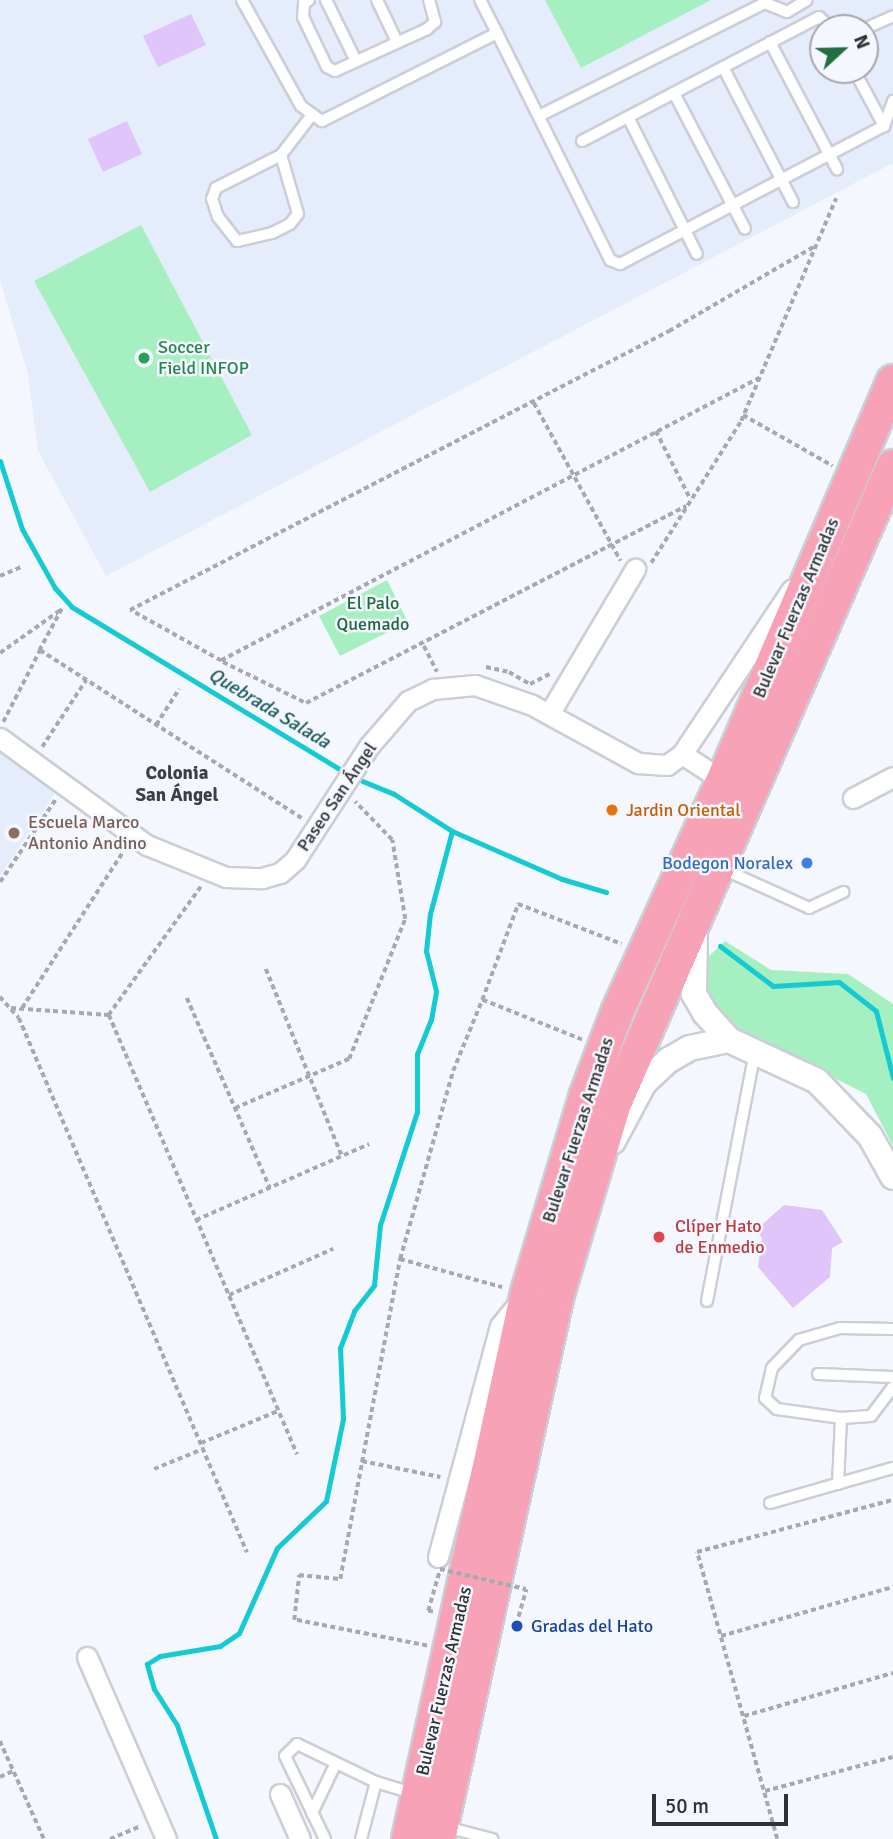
<!DOCTYPE html>
<html>
<head>
<meta charset="utf-8">
<style>
  body { margin:0 }
  #map { position:relative; width:893px; height:1839px; overflow:hidden; background:#f4f7fe; font-family:Signika,sans-serif }
  div>[style] { position:absolute }
  .built>* { inset:0; background:#e5ecfb }
  .green>* { inset:0; background:#a6efc0 }
  .stream>* { height:5px; margin:-2.5px; padding:0 2.5px; transform-origin:2.5px; border-radius:2.5px; background:#15cad3 }
  .building>* { inset:0; background:#dfc5f9 }
  .path>* { height:3.5px; margin-top:-1.75px; transform-origin:0; background:repeating-linear-gradient(90deg,#a7a9ae 0 5px,transparent 0 8.5px) }
  .roads { filter:drop-shadow(2px 0 #cbced6) drop-shadow(-2px 0 #cbced6) drop-shadow(0 2px #cbced6) drop-shadow(0 -2px #cbced6) }
  .service>* { height:10px; margin:-5px; padding:0 5px; transform-origin:5px; border-radius:5px; background:#fff }
  .minor>* { height:19px; margin:-9.5px; padding:0 9.5px; transform-origin:9.5px; border-radius:9.5px; background:#fff }
  .tertiary>* { height:24px; margin:-12px; padding:0 12px; transform-origin:12px; border-radius:12px; background:#fff }
  .trunk>* { height:32px; margin:-16px; padding:0 16px; transform-origin:16px; border-radius:16px; background:#f8a2b7 }
  .path-bridge>* { height:3.5px; margin-top:-1.75px; transform-origin:0; background:repeating-linear-gradient(90deg,#a7a9ae 0 5px,transparent 0 8.5px) }
  .dots>* { width:19px; height:19px; translate:-50% -50%; box-sizing:border-box; border:4px solid #f4f7fe; border-radius:50% }
  span { translate:-50% -50%; white-space:nowrap; text-align:center; line-height:1.15; -webkit-text-stroke:5px #f4f7fe; paint-order:stroke }
  .leisure-label { font-size:18px; color:#27864d }
  .left { translate:0 -50%; text-align:left }
  .park-label { font-size:18px; color:#206640 }
  .street-label { font-size:18px; color:#303134 }
  .food-label { font-size:18px; color:#c56008 }
  .education-label { font-size:18px; color:#785e54 }
  .shop-label { font-size:18px; color:#366cbe }
  .right { translate:-100% -50%; text-align:right }
  .health-label { font-size:18px; color:#be3a42 }
  .transit-label { font-size:18px; color:#164399 }
  .water-label { font-size:19px; color:#18595c; font-style:italic }
  .neighbourhood-label { font-size:19px; color:#3d3f46; font-weight:700 }
  .north { position:absolute; left:809px; top:14px; width:70px; height:70px; box-sizing:border-box; background:#f4f7fe; border:2px solid #a6a8ad; border-radius:50%; rotate:68deg; font-size:19px; font-weight:700; line-height:28px; text-align:center; color:#303134 }
  .north::after { content:''; display:block; margin:auto; width:24px; height:32px; background:#226f3f; clip-path:polygon(50% 0,100% 100%,50% 72%,0 100%) }
  .scale { position:absolute; left:652px; top:1794px; width:136px; height:32px; box-sizing:border-box; border:4px solid #303134; border-top:0; padding-left:9px; font-size:21px; line-height:24px; white-space:nowrap; color:#303134; -webkit-text-stroke:5px #f4f7fe; paint-order:stroke }
</style>
</head>
<body>
<div id="map">
  <div class="built">
    <i style="clip-path:polygon(evenodd,0 0,893px 0,893px 163px,106px 576px,38px 451px,28px 374px,0 280px,0 0,823px 28px,865px 28px,865px 70px,823px 70px,823px 28px)"></i>
    <i style="clip-path:polygon(0 748px,57px 790px,0 876px)"></i>
  </div>
  <div class="green">
    <i style="clip-path:polygon(545px 0,711px 0,581px 68px)"></i>
    <i style="clip-path:polygon(141px 225px,252px 435px,150px 492px,34px 281px)"></i>
    <i style="clip-path:polygon(387px 580px,408px 622px,340px 656px,319px 616px)"></i>
    <i style="clip-path:polygon(725px 941px,771px 970px,848px 974px,893px 1004px,893px 1146px,866px 1094px,734px 1028px,704px 995px,704px 961px)"></i>
  </div>
  <div class="stream">
    <i style="left:0;top:461px;width:71px;rotate:72.1deg"></i>
    <i style="left:22px;top:529px;width:68px;rotate:60.8deg"></i>
    <i style="left:55px;top:588px;width:25px;rotate:48deg"></i>
    <i style="left:72px;top:607px;width:320px;rotate:31.2deg"></i>
    <i style="left:355px;top:778px;width:42px;rotate:22.3deg"></i>
    <i style="left:394px;top:794px;width:69px;rotate:32.5deg"></i>
    <i style="left:452px;top:831px;width:120px;rotate:23.6deg"></i>
    <i style="left:562px;top:879px;width:46px;rotate:16.5deg"></i>
    <i style="left:720px;top:946px;width:66px;rotate:37deg"></i>
    <i style="left:773px;top:986px;width:66px;rotate:-3.5deg"></i>
    <i style="left:839px;top:982px;width:47px;rotate:38.1deg"></i>
    <i style="left:876px;top:1011px;width:69px;rotate:75.8deg"></i>
    <i style="left:216px;top:1839px;width:120px;rotate:-108.9deg"></i>
    <i style="left:177px;top:1725px;width:43px;rotate:-122.6deg"></i>
    <i style="left:154px;top:1689px;width:26px;rotate:-106deg"></i>
    <i style="left:147px;top:1664px;width:15px;rotate:-32deg"></i>
    <i style="left:160px;top:1656px;width:61px;rotate:-9.5deg"></i>
    <i style="left:220px;top:1646px;width:23px;rotate:-34deg"></i>
    <i style="left:239px;top:1633px;width:93px;rotate:-65.9deg"></i>
    <i style="left:277px;top:1548px;width:68px;rotate:-43.8deg"></i>
    <i style="left:326px;top:1501px;width:84px;rotate:-78.3deg"></i>
    <i style="left:343px;top:1419px;width:71px;rotate:-92.4deg"></i>
    <i style="left:340px;top:1348px;width:40px;rotate:-69deg"></i>
    <i style="left:354px;top:1311px;width:33px;rotate:-52deg"></i>
    <i style="left:374px;top:1285px;width:60px;rotate:-84.3deg"></i>
    <i style="left:380px;top:1225px;width:119px;rotate:-71.9deg"></i>
    <i style="left:417px;top:1112px;width:58px;rotate:-90deg"></i>
    <i style="left:417px;top:1054px;width:37px;rotate:-68deg"></i>
    <i style="left:431px;top:1020px;width:29px;rotate:-80deg"></i>
    <i style="left:436px;top:991px;width:41px;rotate:-104deg"></i>
    <i style="left:426px;top:951px;width:37px;rotate:-84deg"></i>
    <i style="left:430px;top:914px;width:86px;rotate:-75.2deg"></i>
  </div>
  <div class="building">
    <i style="clip-path:polygon(191px 14px,206px 45px,158px 67px,143px 36px)"></i>
    <i style="clip-path:polygon(127px 121px,142px 154px,103px 172px,88px 139px)"></i>
    <i style="clip-path:polygon(784px 1205px,822px 1210px,843px 1242px,832px 1248px,830px 1277px,793px 1308px,758px 1267px,762px 1238px,756px 1230px)"></i>
  </div>
  <div class="path">
    <i style="left:760px;top:378px;width:609px;rotate:152.3deg"></i>
    <i style="left:221px;top:661px;width:104px;rotate:-150.7deg"></i>
    <i style="left:130px;top:610px;width:607px;rotate:-27.37deg"></i>
    <i style="left:669px;top:331px;width:169px;rotate:-30.2deg"></i>
    <i style="left:534px;top:403px;width:180px;rotate:61.2deg"></i>
    <i style="left:743px;top:415px;width:103px;rotate:29.5deg"></i>
    <i style="left:656px;top:431px;width:77px;rotate:63.1deg"></i>
    <i style="left:651px;top:563px;width:168px;rotate:-57.6deg"></i>
    <i style="left:741px;top:421px;width:242px;rotate:-66.9deg"></i>
    <i style="left:0;top:576px;width:23px;rotate:-23deg"></i>
    <i style="left:424px;top:646px;width:29px;rotate:63deg"></i>
    <i style="left:0;top:653px;width:76px;rotate:-35.4deg"></i>
    <i style="left:62px;top:609px;width:47px;rotate:118.2deg"></i>
    <i style="left:223px;top:662px;width:93px;rotate:26.3deg"></i>
    <i style="left:306px;top:703px;width:428px;rotate:-27.4deg"></i>
    <i style="left:486px;top:667px;width:24px;rotate:12deg"></i>
    <i style="left:509px;top:672px;width:24px;rotate:30deg"></i>
    <i style="left:530px;top:684px;width:25px;rotate:-27deg"></i>
    <i style="left:3px;top:722px;width:81px;rotate:-62.8deg"></i>
    <i style="left:40px;top:650px;width:311px;rotate:32.7deg"></i>
    <i style="left:156px;top:725px;width:43px;rotate:-57.4deg"></i>
    <i style="left:42px;top:747px;width:80px;rotate:-56.7deg"></i>
    <i style="left:0;top:882px;width:100px;rotate:-56deg"></i>
    <i style="left:201px;top:887px;width:158px;rotate:125.7deg"></i>
    <i style="left:109px;top:1015px;width:478px;rotate:66.8deg"></i>
    <i style="left:266px;top:969px;width:202px;rotate:67.9deg"></i>
    <i style="left:0;top:997px;width:28px;rotate:48deg"></i>
    <i style="left:19px;top:1018px;width:581px;rotate:66.88deg"></i>
    <i style="left:187px;top:998px;width:207px;rotate:66.4deg"></i>
    <i style="left:11px;top:1008px;width:98px;rotate:4.1deg"></i>
    <i style="left:22px;top:1008px;width:189px;rotate:-57.1deg"></i>
    <i style="left:582px;top:1040px;width:108px;rotate:-158.2deg"></i>
    <i style="left:482px;top:1000px;width:103px;rotate:-69.4deg"></i>
    <i style="left:518px;top:904px;width:111px;rotate:21deg"></i>
    <i style="left:235px;top:1108px;width:124px;rotate:-23.3deg"></i>
    <i style="left:349px;top:1059px;width:151px;rotate:-68.2deg"></i>
    <i style="left:405px;top:919px;width:80px;rotate:-99.3deg"></i>
    <i style="left:392px;top:840px;width:53px;rotate:-134.2deg"></i>
    <i style="left:196px;top:1220px;width:189px;rotate:-23.7deg"></i>
    <i style="left:400px;top:1259px;width:106px;rotate:15.4deg"></i>
    <i style="left:229px;top:1295px;width:114px;rotate:-23.9deg"></i>
    <i style="left:201px;top:1443px;width:83px;rotate:-22.6deg"></i>
    <i style="left:362px;top:1461px;width:80px;rotate:11.6deg"></i>
    <i style="left:154px;top:1469px;width:53px;rotate:-22.2deg"></i>
    <i style="left:433px;top:1612px;width:5px;rotate:-169deg"></i>
    <i style="left:428px;top:1611px;width:40px;rotate:-74deg"></i>
    <i style="left:509px;top:1624px;width:7px;rotate:8deg"></i>
    <i style="left:516px;top:1625px;width:37px;rotate:-74deg"></i>
    <i style="left:721px;top:1636px;width:179px;rotate:-15.9deg"></i>
    <i style="left:427px;top:1646px;width:136px;rotate:-168.9deg"></i>
    <i style="left:294px;top:1620px;width:45px;rotate:-83.7deg"></i>
    <i style="left:299px;top:1575px;width:41px;rotate:5.6deg"></i>
    <i style="left:340px;top:1579px;width:326px;rotate:-79.4deg"></i>
    <i style="left:400px;top:1259px;width:195px;rotate:-74.3deg"></i>
    <i style="left:453px;top:1071px;width:77px;rotate:-67.8deg"></i>
    <i style="left:744px;top:1716px;width:155px;rotate:-16.1deg"></i>
    <i style="left:0;top:1741px;width:107px;rotate:65.8deg"></i>
    <i style="left:0;top:1777px;width:14px;rotate:-25deg"></i>
    <i style="left:765px;top:1791px;width:132px;rotate:-14.9deg"></i>
    <i style="left:110px;top:1839px;width:33px;rotate:-23deg"></i>
    <i style="left:777px;top:1839px;width:298px;rotate:-105.6deg"></i>
    <i style="left:697px;top:1552px;width:203px;rotate:-14.9deg"></i>
  </div>
  <div class="roads">
    <div class="service">
      <i style="left:242px;top:0;width:121px;rotate:60.9deg"></i>
      <i style="left:301px;top:106px;width:26px;rotate:36deg"></i>
      <i style="left:322px;top:121px;width:196px;rotate:-26.7deg"></i>
      <i style="left:497px;top:33px;width:37px;rotate:-117deg"></i>
      <i style="left:309px;top:0;width:6px;rotate:149deg"></i>
      <i style="left:304px;top:3px;width:14px;rotate:94deg"></i>
      <i style="left:303px;top:17px;width:55px;rotate:64.4deg"></i>
      <i style="left:327px;top:67px;width:9px;rotate:27deg"></i>
      <i style="left:335px;top:71px;width:101px;rotate:-24.5deg"></i>
      <i style="left:427px;top:29px;width:11px;rotate:-41deg"></i>
      <i style="left:435px;top:22px;width:23px;rotate:-105deg"></i>
      <i style="left:326px;top:0;width:68px;rotate:63.8deg"></i>
      <i style="left:377px;top:0;width:47px;rotate:64.5deg"></i>
      <i style="left:871px;top:26px;width:24px;rotate:-24deg"></i>
      <i style="left:497px;top:33px;width:254px;rotate:63.5deg"></i>
      <i style="left:610px;top:260px;width:11px;rotate:22deg"></i>
      <i style="left:620px;top:264px;width:298px;rotate:-27.6deg"></i>
      <i style="left:884px;top:126px;width:27px;rotate:-70deg"></i>
      <i style="left:770px;top:42px;width:144px;rotate:62.2deg"></i>
      <i style="left:723px;top:67px;width:152px;rotate:62.6deg"></i>
      <i style="left:854px;top:70px;width:64px;rotate:61.8deg"></i>
      <i style="left:674px;top:93px;width:153px;rotate:62.4deg"></i>
      <i style="left:539px;top:116px;width:253px;rotate:-26.6deg"></i>
      <i style="left:765px;top:3px;width:24px;rotate:22deg"></i>
      <i style="left:787px;top:12px;width:23px;rotate:-31deg"></i>
      <i style="left:628px;top:117px;width:153px;rotate:63.3deg"></i>
      <i style="left:582px;top:141px;width:267px;rotate:-27.6deg"></i>
      <i style="left:819px;top:17px;width:16px;rotate:43deg"></i>
      <i style="left:281px;top:155px;width:61px;rotate:73.9deg"></i>
      <i style="left:298px;top:214px;width:13px;rotate:129deg"></i>
      <i style="left:290px;top:224px;width:20px;rotate:153deg"></i>
      <i style="left:272px;top:233px;width:36px;rotate:167deg"></i>
      <i style="left:237px;top:241px;width:31px;rotate:-128deg"></i>
      <i style="left:218px;top:217px;width:19px;rotate:-108deg"></i>
      <i style="left:212px;top:199px;width:12px;rotate:-70deg"></i>
      <i style="left:216px;top:188px;width:73px;rotate:-26.9deg"></i>
      <i style="left:281px;top:155px;width:49px;rotate:-52.4deg"></i>
      <i style="left:721px;top:868px;width:97px;rotate:24.4deg"></i>
      <i style="left:809px;top:908px;width:38px;rotate:-25deg"></i>
      <i style="left:707px;top:1301px;width:254px;rotate:-79.1deg"></i>
      <i style="left:893px;top:1329px;width:53px;rotate:-178.9deg"></i>
      <i style="left:840px;top:1328px;width:43px;rotate:163.7deg"></i>
      <i style="left:799px;top:1340px;width:39px;rotate:134deg"></i>
      <i style="left:772px;top:1368px;width:31px;rotate:103deg"></i>
      <i style="left:765px;top:1398px;width:16px;rotate:43deg"></i>
      <i style="left:777px;top:1409px;width:65px;rotate:8deg"></i>
      <i style="left:841px;top:1418px;width:30px;rotate:-4deg"></i>
      <i style="left:871px;top:1416px;width:36px;rotate:-53deg"></i>
      <i style="left:818px;top:1374px;width:75px;rotate:2.3deg"></i>
      <i style="left:838px;top:1484px;width:66px;rotate:-87.4deg"></i>
      <i style="left:770px;top:1503px;width:128px;rotate:-15.9deg"></i>
      <i style="left:312px;top:1813px;width:53px;rotate:-64.4deg"></i>
      <i style="left:446px;top:1827px;width:48px;rotate:14.6deg"></i>
      <i style="left:325px;top:1839px;width:92px;rotate:-115.7deg"></i>
      <i style="left:285px;top:1756px;width:17px;rotate:-45deg"></i>
      <i style="left:297px;top:1744px;width:88px;rotate:25.7deg"></i>
      <i style="left:376px;top:1782px;width:39px;rotate:17deg"></i>
      <i style="left:361px;top:1839px;width:59px;rotate:-75.3deg"></i>
    </div>
    <div class="minor">
      <i style="left:549px;top:714px;width:169px;rotate:-59.3deg"></i>
      <i style="left:0;top:738px;width:182px;rotate:36.1deg"></i>
      <i style="left:147px;top:845px;width:85px;rotate:22.1deg"></i>
      <i style="left:226px;top:877px;width:36px;rotate:2deg"></i>
      <i style="left:262px;top:878px;width:19px;rotate:-16deg"></i>
      <i style="left:280px;top:873px;width:20px;rotate:-41deg"></i>
      <i style="left:295px;top:860px;width:136px;rotate:-57deg"></i>
      <i style="left:369px;top:746px;width:60px;rotate:-49.1deg"></i>
      <i style="left:408px;top:701px;width:28px;rotate:-26deg"></i>
      <i style="left:433px;top:689px;width:42px;rotate:-5.4deg"></i>
      <i style="left:475px;top:685px;width:60px;rotate:19.3deg"></i>
      <i style="left:532px;top:705px;width:121px;rotate:28.7deg"></i>
      <i style="left:638px;top:763px;width:29px;rotate:4deg"></i>
      <i style="left:667px;top:765px;width:19px;rotate:-36deg"></i>
      <i style="left:682px;top:754px;width:198px;rotate:-56.3deg"></i>
      <i style="left:682px;top:754px;width:48px;rotate:33deg"></i>
      <i style="left:853px;top:798px;width:45px;rotate:-27.7deg"></i>
      <i style="left:438px;top:1557px;width:239px;rotate:-75deg"></i>
      <i style="left:500px;top:1326px;width:32px;rotate:-51deg"></i>
      <i style="left:87px;top:1657px;width:198px;rotate:66.5deg"></i>
      <i style="left:280px;top:1794px;width:49px;rotate:66deg"></i>
    </div>
    <div class="tertiary">
      <i style="left:695px;top:930px;width:64px;rotate:90.9deg"></i>
      <i style="left:694px;top:994px;width:22px;rotate:60deg"></i>
      <i style="left:705px;top:1013px;width:36px;rotate:48deg"></i>
      <i style="left:729px;top:1040px;width:97px;rotate:25deg"></i>
      <i style="left:817px;top:1081px;width:76px;rotate:46.1deg"></i>
      <i style="left:870px;top:1136px;width:47px;rotate:60.7deg"></i>
      <i style="left:613px;top:1141px;width:66px;rotate:-61.9deg"></i>
      <i style="left:644px;top:1083px;width:34px;rotate:-43deg"></i>
      <i style="left:669px;top:1060px;width:24px;rotate:-30deg"></i>
      <i style="left:690px;top:1048px;width:40px;rotate:-12deg"></i>
    </div>
    <div class="trunk">
      <i style="left:408px;top:1839px;width:560px;rotate:-77.73deg"></i>
      <i style="left:527px;top:1292px;width:203px;rotate:-73.4deg"></i>
      <i style="left:585px;top:1097px;width:93px;rotate:-69.2deg"></i>
      <i style="left:618px;top:1010px;width:248px;rotate:-65.5deg"></i>
      <i style="left:721px;top:784px;width:438px;rotate:-66.9deg"></i>
      <i style="left:439px;top:1839px;width:558px;rotate:-77.68deg"></i>
      <i style="left:558px;top:1294px;width:196px;rotate:-73.4deg"></i>
      <i style="left:614px;top:1106px;width:698px;rotate:-66.45deg"></i>
    </div>
  </div>
  <div class="path-bridge">
    <i style="left:440px;top:1569px;width:88px;rotate:13.1deg"></i>
  </div>
  <div class="dots">
    <i style="left:144px;top:358px;background:#2e9e5b"></i>
    <i style="left:612px;top:810px;background:#e8710a"></i>
    <i style="left:14px;top:833px;background:#8d6e63"></i>
    <i style="left:807px;top:863px;background:#3f7fe0"></i>
    <i style="left:659px;top:1237px;background:#e0444e"></i>
    <i style="left:517px;top:1626px;background:#1a4fb4"></i>
  </div>
  <div class="leisure-label">
    <span class="left" style="left:158px;top:358px">Soccer<br>Field INFOP</span>
  </div>
  <div class="park-label">
    <span style="left:373px;top:614px">El Palo<br>Quemado</span>
  </div>
  <div class="street-label">
    <span style="left:796px;top:608px;rotate:-67deg">Bulevar Fuerzas Armadas</span>
    <span style="left:337px;top:797px;rotate:-56deg">Paseo San Ángel</span>
    <span style="left:578px;top:1130px;rotate:-72deg">Bulevar Fuerzas Armadas</span>
    <span style="left:444px;top:1681px;rotate:-77deg">Bulevar Fuerzas Armadas</span>
  </div>
  <div class="food-label">
    <span class="left" style="left:626px;top:810px">Jardin Oriental</span>
  </div>
  <div class="education-label">
    <span class="left" style="left:28px;top:833px">Escuela Marco<br>Antonio Andino</span>
  </div>
  <div class="shop-label">
    <span class="right" style="left:793px;top:863px">Bodegon Noralex</span>
  </div>
  <div class="health-label">
    <span class="left" style="left:675px;top:1237px">Clíper Hato<br>de Enmedio</span>
  </div>
  <div class="transit-label">
    <span class="left" style="left:531px;top:1626px">Gradas del Hato</span>
  </div>
  <div class="water-label">
    <span style="left:269px;top:709px;rotate:31deg">Quebrada Salada</span>
  </div>
  <div class="neighbourhood-label">
    <span style="left:177px;top:785px">Colonia<br>San Ángel</span>
  </div>
  <div class="north">N</div>
  <div class="scale">50 m</div>
</div>
</body>
</html>
